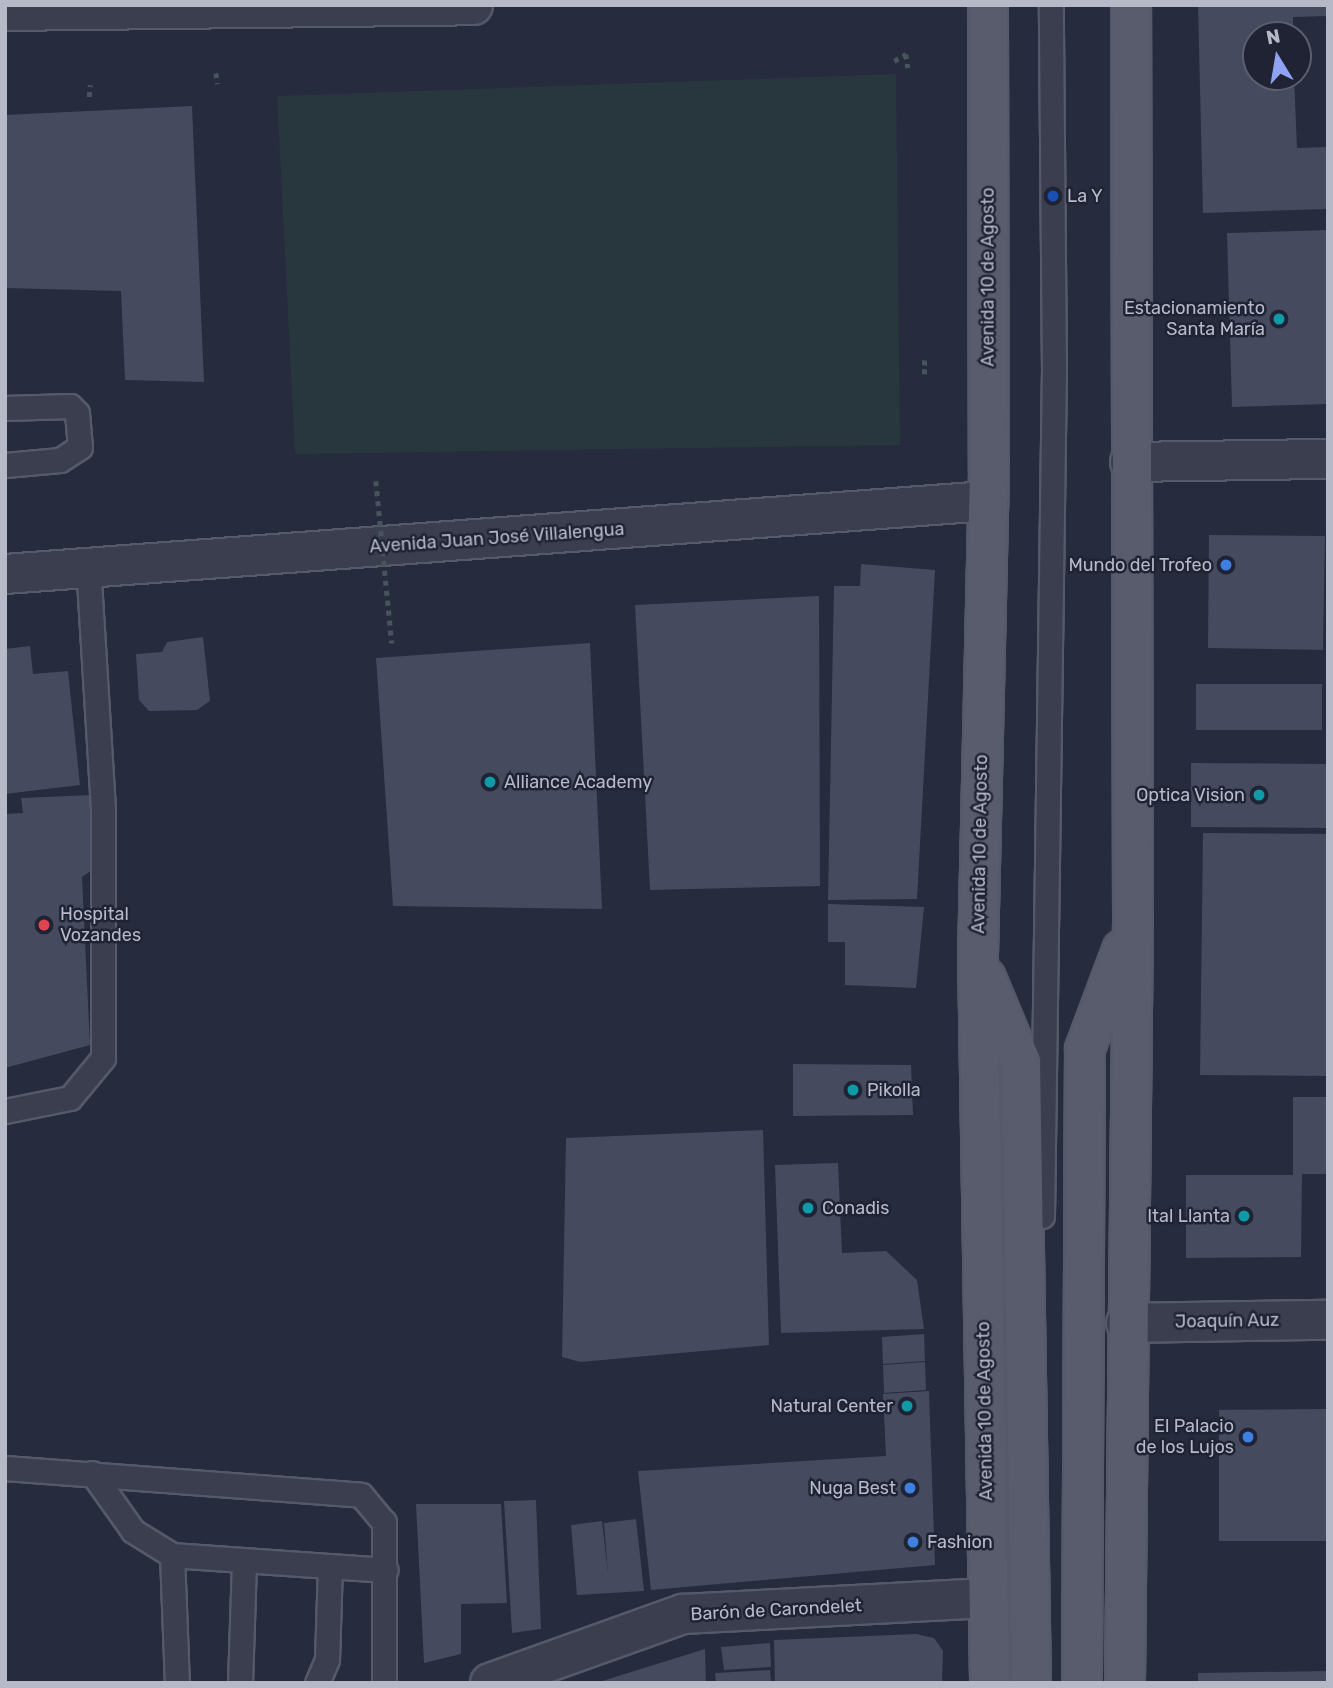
<!DOCTYPE html>
<html>
<head>
<meta charset="utf-8">
<style>
  body { margin:0 }
  #map { position:relative; width:1333px; height:1688px; overflow:hidden; background:#262b3d; font-family:Rubik,sans-serif }
  div>[style] { position:absolute }
  .green>* { inset:0; background:#28373e }
  .building>* { inset:0; background:#454a5f }
  .path>* { height:4.5px; margin-top:-2.25px; transform-origin:0; background:repeating-linear-gradient(90deg,#46545b 0 5px,transparent 0 10px) }
  .roads { filter:drop-shadow(2px 0 #555968) drop-shadow(-2px 0 #555968) drop-shadow(0 2px #555968) drop-shadow(0 -2px #555968) }
  .lane>* { height:23px; margin:-11.5px; padding:0 11.5px; transform-origin:11.5px; border-radius:11.5px; background:#3a3e4e }
  .street>* { height:38px; margin:-19px; padding:0 19px; transform-origin:19px; border-radius:19px; background:#3a3e4e }
  .primary>* { height:38px; margin:-19px; padding:0 19px; transform-origin:19px; border-radius:19px; background:#585c6d }
  .path-bridge>* { height:4.5px; margin-top:-2.25px; transform-origin:0; background:repeating-linear-gradient(90deg,#46545b 0 5px,transparent 0 10px) }
  .dots>* { width:19px; height:19px; translate:-50% -50%; box-sizing:border-box; border:4px solid #1f2333; border-radius:50% }
  span { translate:-50% -50%; white-space:nowrap; text-align:center; line-height:1.15; -webkit-text-stroke:5px #1f2333; paint-order:stroke }
  .poi-label { font-size:18px; color:#b6b9c8 }
  .left { translate:0 -50%; text-align:left }
  .right { translate:-100% -50%; text-align:right }
  .street-label { font-size:18px; color:#b6b9c8 }
  .frame { position:absolute; inset:0; border:7px solid #b6b9c8; pointer-events:none }
  .north { position:absolute; left:1242px; top:21px; width:70px; height:70px; box-sizing:border-box; background:#1f2333; border:2px solid #5b5f6f; border-radius:50%; rotate:349deg; font-size:19px; font-weight:700; line-height:28px; text-align:center; color:#b6b9c8 }
  .north::after { content:''; display:block; margin:auto; width:24px; height:32px; background:#90a3f3; clip-path:polygon(50% 0,100% 100%,50% 72%,0 100%) }
</style>
</head>
<body>
<div id="map">
  <div class="green">
    <i style="clip-path:polygon(896px 74px,900px 445px,295px 454px,277px 96px)"></i>
  </div>
  <div class="building">
    <i style="clip-path:polygon(1198px 5px,1328px 5px,1328px 16px,1293px 17px,1293px 35px,1256px 35px,1256px 77px,1294px 77px,1297px 148px,1328px 147px,1328px 209px,1203px 213px)"></i>
    <i style="clip-path:polygon(192px 106px,204px 382px,125px 380px,121px 291px,5px 288px,5px 115px)"></i>
    <i style="clip-path:polygon(1328px 230px,1328px 404px,1232px 407px,1227px 233px)"></i>
    <i style="clip-path:polygon(1209px 535px,1325px 536px,1323px 650px,1208px 648px)"></i>
    <i style="clip-path:polygon(861px 564px,935px 570px,917px 899px,828px 900px,834px 586px,860px 586px)"></i>
    <i style="clip-path:polygon(819px 596px,820px 886px,650px 890px,635px 605px)"></i>
    <i style="clip-path:polygon(203px 637px,210px 701px,197px 710px,149px 711px,139px 700px,136px 654px,162px 652px,167px 642px)"></i>
    <i style="clip-path:polygon(590px 643px,602px 909px,393px 906px,376px 658px)"></i>
    <i style="clip-path:polygon(30px 646px,33px 674px,68px 671px,80px 785px,5px 794px,5px 649px)"></i>
    <i style="clip-path:polygon(1196px 684px,1322px 684px,1322px 730px,1196px 730px)"></i>
    <i style="clip-path:polygon(1191px 763px,1328px 764px,1328px 828px,1191px 827px)"></i>
    <i style="clip-path:polygon(92px 795px,95px 868px,82px 877px,90px 1045px,5px 1068px,5px 814px,23px 813px,21px 798px)"></i>
    <i style="clip-path:polygon(1203px 833px,1328px 834px,1328px 1076px,1200px 1075px)"></i>
    <i style="clip-path:polygon(828px 904px,924px 907px,916px 988px,845px 985px,845px 942px,828px 942px)"></i>
    <i style="clip-path:polygon(793px 1064px,911px 1065px,913px 1115px,793px 1116px)"></i>
    <i style="clip-path:polygon(1293px 1097px,1328px 1097px,1328px 1174px,1302px 1174px,1301px 1257px,1186px 1258px,1186px 1175px,1293px 1175px)"></i>
    <i style="clip-path:polygon(763px 1130px,769px 1345px,580px 1362px,562px 1357px,566px 1138px)"></i>
    <i style="clip-path:polygon(838px 1163px,842px 1253px,886px 1251px,917px 1280px,924px 1329px,781px 1333px,775px 1165px)"></i>
    <i style="clip-path:polygon(924px 1334px,925px 1361px,883px 1364px,882px 1337px)"></i>
    <i style="clip-path:polygon(925px 1362px,926px 1390px,884px 1393px,883px 1365px)"></i>
    <i style="clip-path:polygon(929px 1391px,935px 1565px,651px 1590px,638px 1471px,886px 1456px,883px 1394px)"></i>
    <i style="clip-path:polygon(1327px 1409px,1328px 1541px,1219px 1541px,1219px 1410px)"></i>
    <i style="clip-path:polygon(536px 1500px,541px 1629px,512px 1633px,504px 1501px)"></i>
    <i style="clip-path:polygon(416px 1504px,501px 1504px,507px 1603px,461px 1604px,461px 1654px,424px 1663px)"></i>
    <i style="clip-path:polygon(636px 1519px,644px 1591px,577px 1595px,571px 1525px,602px 1521px,608px 1574px,604px 1523px)"></i>
    <i style="clip-path:polygon(916px 1634px,934px 1638px,943px 1651px,942px 1683px,775px 1683px,774px 1640px)"></i>
    <i style="clip-path:polygon(770px 1643px,771px 1667px,724px 1670px,721px 1647px)"></i>
    <i style="clip-path:polygon(705px 1649px,706px 1683px,599px 1683px,599px 1682px)"></i>
    <i style="clip-path:polygon(770px 1670px,771px 1683px,716px 1683px,715px 1673px)"></i>
    <i style="clip-path:polygon(1328px 1671px,1328px 1683px,1198px 1683px,1198px 1673px)"></i>
  </div>
  <div class="path">
    <i style="left:894px;top:61px;width:14px;rotate:-30deg"></i>
    <i style="left:906px;top:54px;width:14px;rotate:82deg"></i>
    <i style="left:216px;top:73px;width:11px;rotate:80deg"></i>
    <i style="left:89px;top:97px;width:12px;rotate:-85deg"></i>
    <i style="left:922px;top:362px;width:7px;rotate:8deg"></i>
    <i style="left:922px;top:371px;width:9px;rotate:6deg"></i>
  </div>
  <div class="roads">
    <div class="lane">
      <i style="left:5px;top:408px;width:65px;rotate:-1.8deg"></i>
      <i style="left:70px;top:406px;width:10px;rotate:45deg"></i>
      <i style="left:77px;top:413px;width:34px;rotate:85deg"></i>
      <i style="left:80px;top:447px;width:24px;rotate:147deg"></i>
      <i style="left:60px;top:460px;width:55px;rotate:174.8deg"></i>
      <i style="left:5px;top:1111px;width:66px;rotate:-11.3deg"></i>
      <i style="left:70px;top:1098px;width:52px;rotate:-50.5deg"></i>
      <i style="left:103px;top:1058px;width:249px;rotate:-90deg"></i>
      <i style="left:103px;top:809px;width:242px;rotate:-93.5deg"></i>
      <i style="left:1042px;top:1216px;width:844px;rotate:-89.19deg"></i>
      <i style="left:1054px;top:372px;width:367px;rotate:-90.5deg"></i>
      <i style="left:5px;top:1468px;width:357px;rotate:4.3deg"></i>
      <i style="left:361px;top:1495px;width:35px;rotate:50deg"></i>
      <i style="left:384px;top:1522px;width:161px;rotate:90deg"></i>
      <i style="left:92px;top:1473px;width:71px;rotate:54.7deg"></i>
      <i style="left:133px;top:1531px;width:46px;rotate:31.6deg"></i>
      <i style="left:172px;top:1555px;width:214px;rotate:4deg"></i>
      <i style="left:172px;top:1555px;width:128px;rotate:87.8deg"></i>
      <i style="left:240px;top:1683px;width:123px;rotate:-88.1deg"></i>
      <i style="left:317px;top:1683px;width:25px;rotate:-67deg"></i>
      <i style="left:327px;top:1660px;width:94px;rotate:-88.2deg"></i>
    </div>
    <div class="street">
      <i style="left:5px;top:11px;width:468px;rotate:-0.7deg"></i>
      <i style="left:1130px;top:462px;width:198px;rotate:-0.9deg"></i>
      <i style="left:5px;top:574px;width:986px;rotate:-4.25deg"></i>
      <i style="left:1126px;top:1323px;width:202px;rotate:-0.9deg"></i>
      <i style="left:490px;top:1683px;width:205px;rotate:-19.7deg"></i>
      <i style="left:683px;top:1614px;width:305px;rotate:-3deg"></i>
    </div>
    <div class="primary">
      <i style="left:988px;top:5px;width:466px;rotate:89.9deg"></i>
      <i style="left:989px;top:471px;width:485px;rotate:91.3deg"></i>
      <i style="left:978px;top:956px;width:727px;rotate:89.05deg"></i>
      <i style="left:986px;top:978px;width:91px;rotate:67.4deg"></i>
      <i style="left:1021px;top:1062px;width:621px;rotate:89.08deg"></i>
      <i style="left:1082px;top:1683px;width:634px;rotate:-89.73deg"></i>
      <i style="left:1085px;top:1049px;width:106px;rotate:-69.5deg"></i>
      <i style="left:1125px;top:1683px;width:761px;rotate:-89.4deg"></i>
      <i style="left:1133px;top:922px;width:917px;rotate:-90.12deg"></i>
    </div>
  </div>
  <div class="path-bridge">
    <i style="left:376px;top:481px;width:163px;rotate:84.4deg"></i>
  </div>
  <div class="dots">
    <i style="left:1053px;top:196px;background:#1a4fb4"></i>
    <i style="left:1279px;top:319px;background:#0f9aa8"></i>
    <i style="left:1226px;top:565px;background:#3f7fe0"></i>
    <i style="left:490px;top:782px;background:#0f9aa8"></i>
    <i style="left:1259px;top:795px;background:#0f9aa8"></i>
    <i style="left:44px;top:925px;background:#e0444e"></i>
    <i style="left:853px;top:1090px;background:#0f9aa8"></i>
    <i style="left:808px;top:1208px;background:#0f9aa8"></i>
    <i style="left:1244px;top:1216px;background:#0f9aa8"></i>
    <i style="left:907px;top:1406px;background:#0f9aa8"></i>
    <i style="left:1248px;top:1437px;background:#3f7fe0"></i>
    <i style="left:910px;top:1488px;background:#3f7fe0"></i>
    <i style="left:913px;top:1542px;background:#3f7fe0"></i>
  </div>
  <div class="poi-label">
    <span class="left" style="left:1067px;top:196px">La Y</span>
    <span class="right" style="left:1265px;top:319px">Estacionamiento<br>Santa María</span>
    <span class="right" style="left:1212px;top:565px">Mundo del Trofeo</span>
    <span class="left" style="left:504px;top:782px">Alliance Academy</span>
    <span class="right" style="left:1245px;top:795px">Optica Vision</span>
    <span class="left" style="left:60px;top:925px">Hospital<br>Vozandes</span>
    <span class="left" style="left:867px;top:1090px">Pikolla</span>
    <span class="left" style="left:822px;top:1208px">Conadis</span>
    <span class="right" style="left:1230px;top:1216px">Ital Llanta</span>
    <span class="right" style="left:893px;top:1406px">Natural Center</span>
    <span class="right" style="left:1234px;top:1437px">El Palacio<br>de los Lujos</span>
    <span class="right" style="left:896px;top:1488px">Nuga Best</span>
    <span class="left" style="left:927px;top:1542px">Fashion</span>
  </div>
  <div class="street-label">
    <span style="left:988px;top:277px;rotate:-90deg">Avenida 10 de Agosto</span>
    <span style="left:497px;top:538px;rotate:-4deg">Avenida Juan José Villalengua</span>
    <span style="left:980px;top:844px;rotate:-89deg">Avenida 10 de Agosto</span>
    <span style="left:1227px;top:1321px;rotate:-1deg">Joaquín Auz</span>
    <span style="left:985px;top:1411px;rotate:-91deg">Avenida 10 de Agosto</span>
    <span style="left:776px;top:1610px;rotate:-3deg">Barón de Carondelet</span>
  </div>
  <div class="frame"></div>
  <div class="north">N</div>
</div>
</body>
</html>
